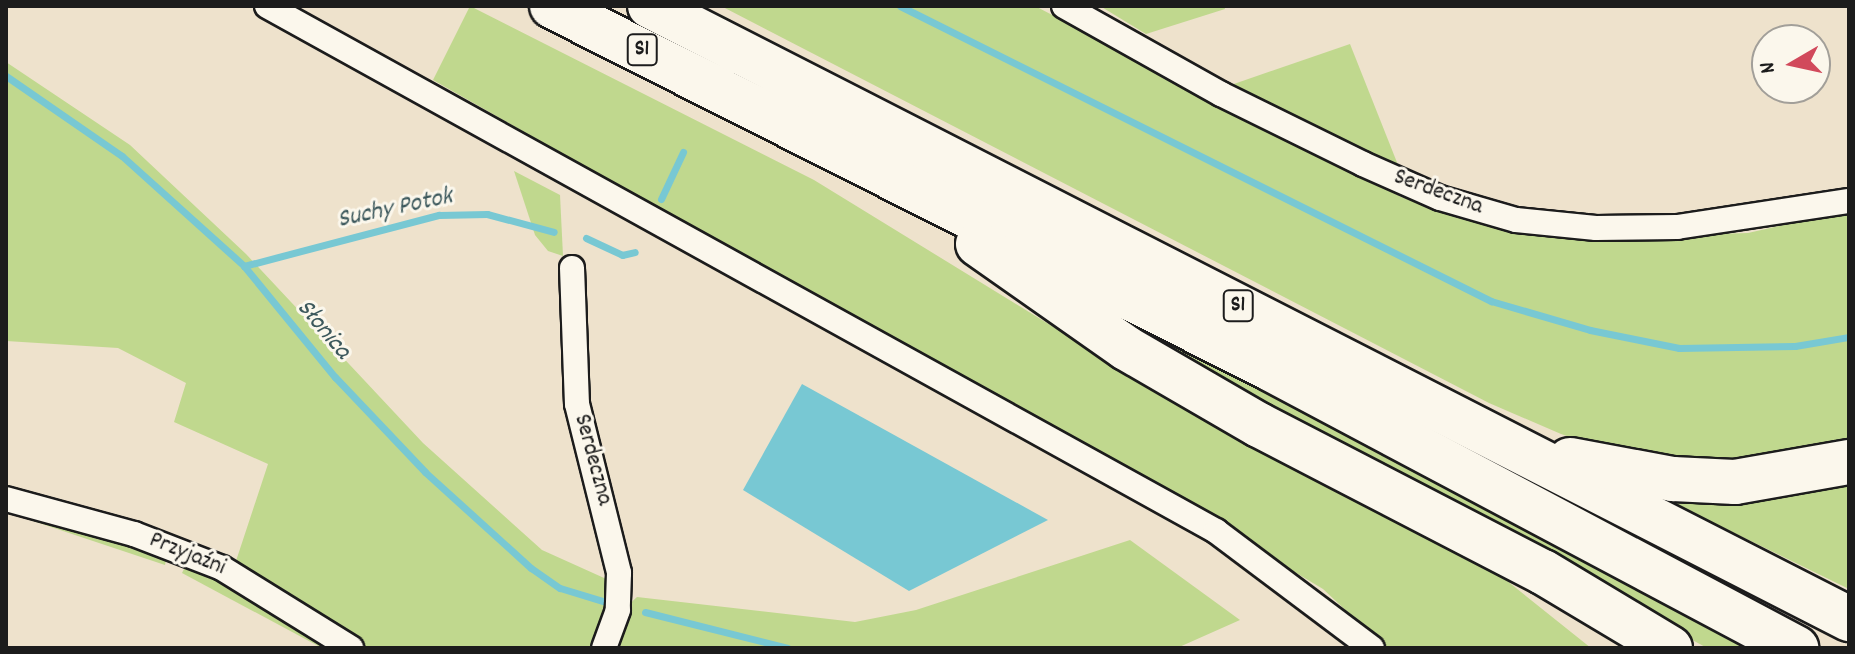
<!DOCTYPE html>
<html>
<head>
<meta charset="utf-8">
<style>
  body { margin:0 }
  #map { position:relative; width:1855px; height:654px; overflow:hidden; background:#eee2cc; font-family:Dekko,sans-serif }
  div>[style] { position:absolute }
  .green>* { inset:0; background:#c0d88e }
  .water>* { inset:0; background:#78c8d3 }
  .stream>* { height:7px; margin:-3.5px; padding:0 3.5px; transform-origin:3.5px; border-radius:3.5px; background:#78c8d3 }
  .roads { filter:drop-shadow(2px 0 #1c1c1c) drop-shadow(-2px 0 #1c1c1c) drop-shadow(0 2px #1c1c1c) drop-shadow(0 -2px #1c1c1c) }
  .street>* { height:24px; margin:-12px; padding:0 12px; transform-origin:12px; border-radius:12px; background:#fbf7ec }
  .highway>* { height:44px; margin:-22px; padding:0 22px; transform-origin:22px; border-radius:22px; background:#fbf7ec }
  span { translate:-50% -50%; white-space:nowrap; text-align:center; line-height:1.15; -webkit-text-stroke:6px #fbf7ec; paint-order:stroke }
  .shield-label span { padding:2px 6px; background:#fbf7ec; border:2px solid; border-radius:6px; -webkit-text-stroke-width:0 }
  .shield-label { font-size:22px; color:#1c1c1c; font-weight:700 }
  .street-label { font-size:24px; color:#1c1c1c }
  .water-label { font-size:26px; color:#3c585c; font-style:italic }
  .frame { position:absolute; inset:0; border:8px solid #1c1c1c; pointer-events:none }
  .north { position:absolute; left:1751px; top:24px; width:80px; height:80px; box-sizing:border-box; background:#fbf7ec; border:2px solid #a29f99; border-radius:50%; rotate:261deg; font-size:22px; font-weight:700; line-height:32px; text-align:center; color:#1c1c1c }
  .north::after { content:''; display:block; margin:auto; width:28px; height:36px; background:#d1495b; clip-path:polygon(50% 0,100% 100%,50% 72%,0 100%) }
</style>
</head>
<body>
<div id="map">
  <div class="green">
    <i style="clip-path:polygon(470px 6px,814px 180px,1161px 393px,1506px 580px,1591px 648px,1386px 648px,1323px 589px,1253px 547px,433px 80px)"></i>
    <i style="clip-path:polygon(721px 6px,1035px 6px,1401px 197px,1504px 229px,1582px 238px,1748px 233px,1849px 210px,1849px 452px,1740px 468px,1611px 451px,1561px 434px,1489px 403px)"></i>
    <i style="clip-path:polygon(1100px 6px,1224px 6px,1225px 9px,1146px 34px)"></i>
    <i style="clip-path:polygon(1350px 44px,1400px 170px,1228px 86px)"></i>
    <i style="clip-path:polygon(6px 62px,130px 145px,246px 254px,423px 443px,542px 550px,613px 582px,595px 648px,363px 648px,328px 619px,235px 564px,268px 464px,174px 422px,186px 383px,118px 348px,6px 341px)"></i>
    <i style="clip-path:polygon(514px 171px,560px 195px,563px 256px,548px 251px,535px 235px)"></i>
    <i style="clip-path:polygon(1079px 292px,1759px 648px,1707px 648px,1140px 337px)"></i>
    <i style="clip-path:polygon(1849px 482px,1849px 589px,1646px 490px)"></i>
    <i style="clip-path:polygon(6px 508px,167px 555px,165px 565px,6px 512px)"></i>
    <i style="clip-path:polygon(1130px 540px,1240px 620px,1177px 648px,610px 648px,623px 610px,637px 597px,855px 622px,916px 610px)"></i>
    <i style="clip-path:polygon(187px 563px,224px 580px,336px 648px,322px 648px,182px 573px)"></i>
  </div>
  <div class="water">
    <i style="clip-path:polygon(802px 384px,1048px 520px,909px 591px,743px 490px)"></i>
  </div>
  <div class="stream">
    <i style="left:900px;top:6px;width:661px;rotate:26.53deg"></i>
    <i style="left:1491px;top:301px;width:103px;rotate:16.3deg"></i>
    <i style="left:1590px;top:330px;width:91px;rotate:11.4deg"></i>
    <i style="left:1679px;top:348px;width:116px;rotate:-1deg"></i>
    <i style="left:1795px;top:346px;width:55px;rotate:-9.5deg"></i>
    <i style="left:6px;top:76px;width:141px;rotate:34.6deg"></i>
    <i style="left:122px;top:156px;width:164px;rotate:42deg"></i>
    <i style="left:244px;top:266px;width:144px;rotate:50.7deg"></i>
    <i style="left:335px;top:377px;width:131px;rotate:46.5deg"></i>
    <i style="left:425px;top:472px;width:143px;rotate:42.2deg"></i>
    <i style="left:531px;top:568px;width:35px;rotate:35deg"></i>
    <i style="left:560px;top:588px;width:51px;rotate:17deg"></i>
    <i style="left:661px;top:199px;width:52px;rotate:-64.9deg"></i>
    <i style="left:586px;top:238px;width:40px;rotate:25deg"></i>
    <i style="left:622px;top:255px;width:13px;rotate:-13deg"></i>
    <i style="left:244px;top:266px;width:202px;rotate:-14.7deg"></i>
    <i style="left:439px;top:215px;width:48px;rotate:-1.2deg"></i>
    <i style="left:487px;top:214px;width:69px;rotate:15deg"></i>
    <i style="left:645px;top:612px;width:147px;rotate:14.1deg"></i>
  </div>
  <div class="roads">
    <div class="street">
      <i style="left:267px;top:6px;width:1085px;rotate:28.95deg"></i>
      <i style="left:1216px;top:531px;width:195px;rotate:36.9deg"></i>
      <i style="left:1064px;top:6px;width:180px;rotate:29.3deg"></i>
      <i style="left:1221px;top:94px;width:158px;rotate:26.2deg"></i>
      <i style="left:1363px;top:164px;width:84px;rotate:23.8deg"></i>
      <i style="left:1440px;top:198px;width:79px;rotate:16.1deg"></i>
      <i style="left:1516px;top:220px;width:80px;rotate:5.7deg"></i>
      <i style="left:1596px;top:228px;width:81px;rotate:-0.7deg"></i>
      <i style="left:1677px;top:227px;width:174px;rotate:-8.6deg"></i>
      <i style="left:572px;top:268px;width:136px;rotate:87.9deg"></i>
      <i style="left:577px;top:404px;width:174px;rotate:76deg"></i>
      <i style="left:619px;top:573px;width:37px;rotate:92deg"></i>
      <i style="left:618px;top:610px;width:40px;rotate:110.2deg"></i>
      <i style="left:6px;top:499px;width:133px;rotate:15.3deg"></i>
      <i style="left:134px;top:534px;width:94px;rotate:21.1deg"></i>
      <i style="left:222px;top:568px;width:152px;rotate:31.8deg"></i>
    </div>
    <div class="highway">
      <i style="left:552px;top:6px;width:805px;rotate:26.79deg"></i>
      <i style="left:1271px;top:369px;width:595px;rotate:27.99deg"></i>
      <i style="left:650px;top:6px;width:1347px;rotate:27.08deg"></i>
      <i style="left:978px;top:244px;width:181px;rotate:35.1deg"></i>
      <i style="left:1126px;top:348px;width:154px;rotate:30.1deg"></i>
      <i style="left:1259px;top:425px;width:320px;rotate:27.4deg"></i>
      <i style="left:1543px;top:572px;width:148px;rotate:30.9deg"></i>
      <i style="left:1570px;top:460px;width:105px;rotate:10.5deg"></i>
      <i style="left:1673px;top:479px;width:62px;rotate:2.8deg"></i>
      <i style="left:1735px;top:482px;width:116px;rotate:-10deg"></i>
    </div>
  </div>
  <div class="shield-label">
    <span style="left:642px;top:50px">S1</span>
    <span style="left:1238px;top:306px">S1</span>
  </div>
  <div class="street-label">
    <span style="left:1438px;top:193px;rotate:20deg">Serdeczna</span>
    <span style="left:592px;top:460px;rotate:75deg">Serdeczna</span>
    <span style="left:187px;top:555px;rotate:22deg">Przyjaźni</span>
  </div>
  <div class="water-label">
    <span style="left:395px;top:209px;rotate:-12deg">Suchy Potok</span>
    <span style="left:323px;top:330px;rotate:50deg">Słonica</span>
  </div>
  <div class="frame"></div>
  <div class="north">N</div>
</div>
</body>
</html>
